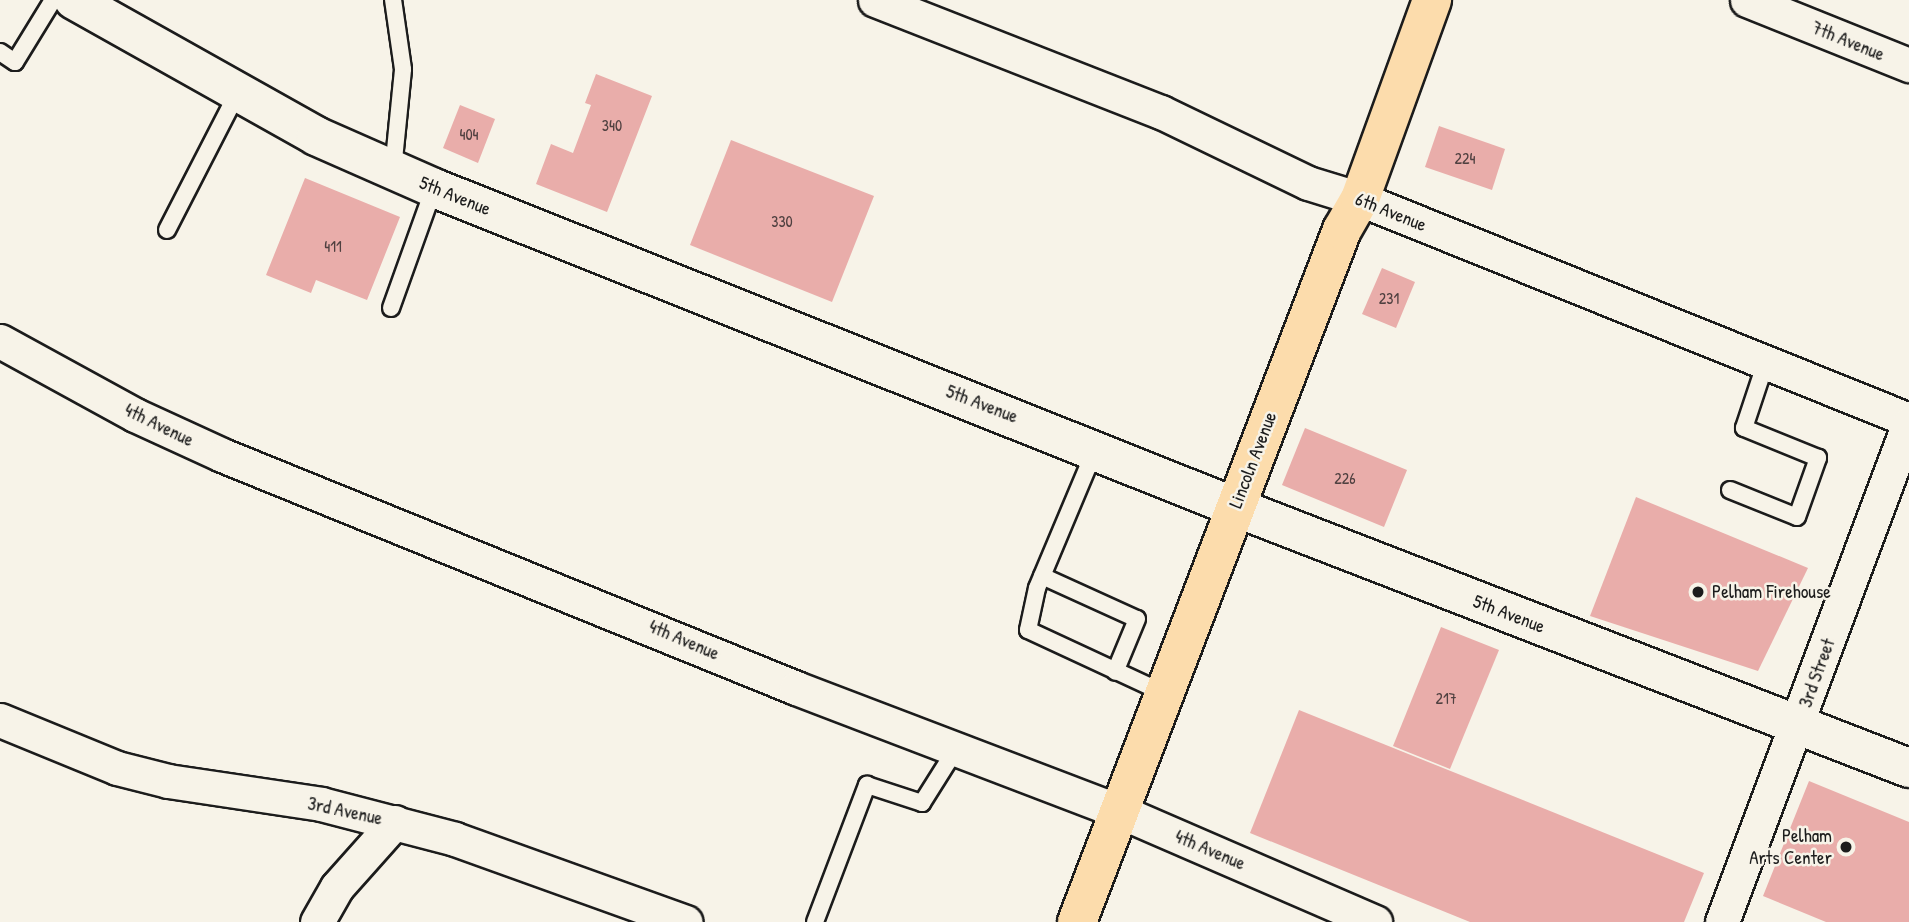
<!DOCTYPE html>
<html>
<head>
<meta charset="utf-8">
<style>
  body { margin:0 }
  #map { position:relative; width:1909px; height:922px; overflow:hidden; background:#f7f3e8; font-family:"Patrick Hand",sans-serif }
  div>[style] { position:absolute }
  .building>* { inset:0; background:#e9adaa }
  .roads { filter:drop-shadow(2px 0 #1c1c1c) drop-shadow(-2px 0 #1c1c1c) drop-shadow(0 2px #1c1c1c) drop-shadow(0 -2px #1c1c1c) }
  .service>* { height:16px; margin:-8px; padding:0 8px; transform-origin:8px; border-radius:8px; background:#f7f3e8 }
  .minor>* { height:33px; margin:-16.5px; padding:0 16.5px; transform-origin:16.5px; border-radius:16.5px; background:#f7f3e8 }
  .tertiary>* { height:38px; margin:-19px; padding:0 19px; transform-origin:19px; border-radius:19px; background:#f7f3e8 }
  .primary>* { height:38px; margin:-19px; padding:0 19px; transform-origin:19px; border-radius:19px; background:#fcdcac }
  .dots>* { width:19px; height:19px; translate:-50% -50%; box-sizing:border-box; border:4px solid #f7f3e8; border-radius:50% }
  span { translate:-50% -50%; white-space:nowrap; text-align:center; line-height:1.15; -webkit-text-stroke:5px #f7f3e8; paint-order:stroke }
  .number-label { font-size:16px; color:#4f4040 }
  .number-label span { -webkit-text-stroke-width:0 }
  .street-label { font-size:19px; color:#1c1c1c }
  .poi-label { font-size:19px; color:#1c1c1c }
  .left { translate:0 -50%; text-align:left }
  .right { translate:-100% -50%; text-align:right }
</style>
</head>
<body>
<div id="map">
  <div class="building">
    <i style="clip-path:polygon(596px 74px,652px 96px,607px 212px,536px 184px,551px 144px,573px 153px,591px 105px,585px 103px)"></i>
    <i style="clip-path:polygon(460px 105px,495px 119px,478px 163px,443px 148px)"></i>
    <i style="clip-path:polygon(1439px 126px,1505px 149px,1492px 190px,1425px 167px)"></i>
    <i style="clip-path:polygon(731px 140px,874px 196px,832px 302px,690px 245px)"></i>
    <i style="clip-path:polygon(305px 178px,400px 217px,367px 300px,316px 280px,311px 293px,266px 275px)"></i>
    <i style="clip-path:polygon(1382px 268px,1415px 282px,1396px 328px,1362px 314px)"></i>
    <i style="clip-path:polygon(1305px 428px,1407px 470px,1384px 527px,1282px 485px)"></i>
    <i style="clip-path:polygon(1636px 497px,1808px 568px,1758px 671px,1590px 616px)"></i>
    <i style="clip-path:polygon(1441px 627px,1499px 650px,1450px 769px,1393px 746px)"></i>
    <i style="clip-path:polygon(1299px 710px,1704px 873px,1684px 922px,1470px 922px,1250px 833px)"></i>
    <i style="clip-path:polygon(1809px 781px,1909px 822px,1909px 922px,1826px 922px,1763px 896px)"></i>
  </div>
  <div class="roads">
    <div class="service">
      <i style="left:0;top:52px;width:18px;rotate:34deg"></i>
      <i style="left:15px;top:62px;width:73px;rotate:-58.5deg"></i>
      <i style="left:393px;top:170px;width:101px;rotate:-84.3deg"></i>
      <i style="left:403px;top:69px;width:70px;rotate:-98.2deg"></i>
      <i style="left:167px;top:230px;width:155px;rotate:-62.8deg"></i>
      <i style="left:391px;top:308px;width:127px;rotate:-70.3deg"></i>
      <i style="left:1095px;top:450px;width:150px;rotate:112.8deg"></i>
      <i style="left:1037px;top:588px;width:43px;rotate:102.1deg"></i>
      <i style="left:1028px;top:630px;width:152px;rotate:24.9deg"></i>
      <i style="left:1730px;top:490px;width:72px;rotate:21.9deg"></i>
      <i style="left:1797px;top:517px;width:63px;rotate:-70.4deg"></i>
      <i style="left:1818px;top:458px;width:80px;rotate:-157.9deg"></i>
      <i style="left:1744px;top:428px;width:70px;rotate:-71.6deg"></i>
      <i style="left:1042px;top:576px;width:104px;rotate:24.4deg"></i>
      <i style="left:1137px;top:619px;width:57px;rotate:112.5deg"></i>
      <i style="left:815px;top:922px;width:147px;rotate:-69.2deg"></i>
      <i style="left:867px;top:785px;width:58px;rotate:18.1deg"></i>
      <i style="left:922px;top:803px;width:64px;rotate:-57.8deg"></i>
    </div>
    <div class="minor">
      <i style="left:875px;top:0;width:307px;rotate:21.4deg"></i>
      <i style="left:1161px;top:112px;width:163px;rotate:25.8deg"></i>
      <i style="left:1308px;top:183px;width:54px;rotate:17.1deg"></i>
      <i style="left:1360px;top:199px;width:592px;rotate:21.93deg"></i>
      <i style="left:1747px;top:0;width:175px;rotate:21.9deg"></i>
      <i style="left:0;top:341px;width:154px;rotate:28.7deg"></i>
      <i style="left:135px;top:415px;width:96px;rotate:24.7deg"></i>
      <i style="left:222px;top:455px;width:619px;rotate:22.09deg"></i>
      <i style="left:796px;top:688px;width:348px;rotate:20.9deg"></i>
      <i style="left:1121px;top:812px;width:277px;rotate:23.4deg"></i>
      <i style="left:0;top:720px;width:126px;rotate:22.3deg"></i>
      <i style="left:117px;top:768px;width:53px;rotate:14.3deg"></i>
      <i style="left:168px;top:781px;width:155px;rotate:8.5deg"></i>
      <i style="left:321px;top:804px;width:138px;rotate:14.6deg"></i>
      <i style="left:455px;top:839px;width:245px;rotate:19.8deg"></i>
      <i style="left:317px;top:922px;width:40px;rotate:-60.3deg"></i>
      <i style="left:337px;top:887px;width:87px;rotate:-48.3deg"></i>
      <i style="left:1722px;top:922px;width:533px;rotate:-69.46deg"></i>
    </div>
    <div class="tertiary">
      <i style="left:74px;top:0;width:278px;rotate:29.3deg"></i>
      <i style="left:316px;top:136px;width:129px;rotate:23.8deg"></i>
      <i style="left:434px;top:188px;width:862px;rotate:21.72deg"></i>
      <i style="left:1235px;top:507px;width:723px;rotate:21.17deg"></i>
    </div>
    <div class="primary">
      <i style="left:1077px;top:922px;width:741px;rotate:-69.05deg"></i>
      <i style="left:1342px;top:230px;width:36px;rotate:-60deg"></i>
      <i style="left:1360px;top:199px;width:212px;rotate:-70.1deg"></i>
    </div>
  </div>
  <div class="dots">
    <i style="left:1698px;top:592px;background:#1c1c1c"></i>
    <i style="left:1846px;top:847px;background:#1c1c1c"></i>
  </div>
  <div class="number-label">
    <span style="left:612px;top:125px">340</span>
    <span style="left:469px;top:134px">404</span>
    <span style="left:1465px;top:158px">224</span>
    <span style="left:782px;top:221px">330</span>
    <span style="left:333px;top:246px">411</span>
    <span style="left:1389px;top:298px">231</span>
    <span style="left:1345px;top:478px">226</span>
    <span style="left:1446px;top:698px">217</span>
  </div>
  <div class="street-label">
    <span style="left:1848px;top:41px;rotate:22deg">7th Avenue</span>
    <span style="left:455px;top:196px;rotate:22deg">5th Avenue</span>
    <span style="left:1391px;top:212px;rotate:22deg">6th Avenue</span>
    <span style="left:982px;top:404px;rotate:21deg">5th Avenue</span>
    <span style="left:159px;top:425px;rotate:26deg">4th Avenue</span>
    <span style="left:1253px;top:460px;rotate:-69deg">Lincoln Avenue</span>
    <span style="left:1509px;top:614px;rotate:21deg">5th Avenue</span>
    <span style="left:684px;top:640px;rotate:23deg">4th Avenue</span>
    <span style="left:1817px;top:673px;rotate:-70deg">3rd Street</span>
    <span style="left:345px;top:811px;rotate:12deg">3rd Avenue</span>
    <span style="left:1210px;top:850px;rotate:23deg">4th Avenue</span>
  </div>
  <div class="poi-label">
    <span class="left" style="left:1712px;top:592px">Pelham Firehouse</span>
    <span class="right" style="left:1832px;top:847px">Pelham<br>Arts Center</span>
  </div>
</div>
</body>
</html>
